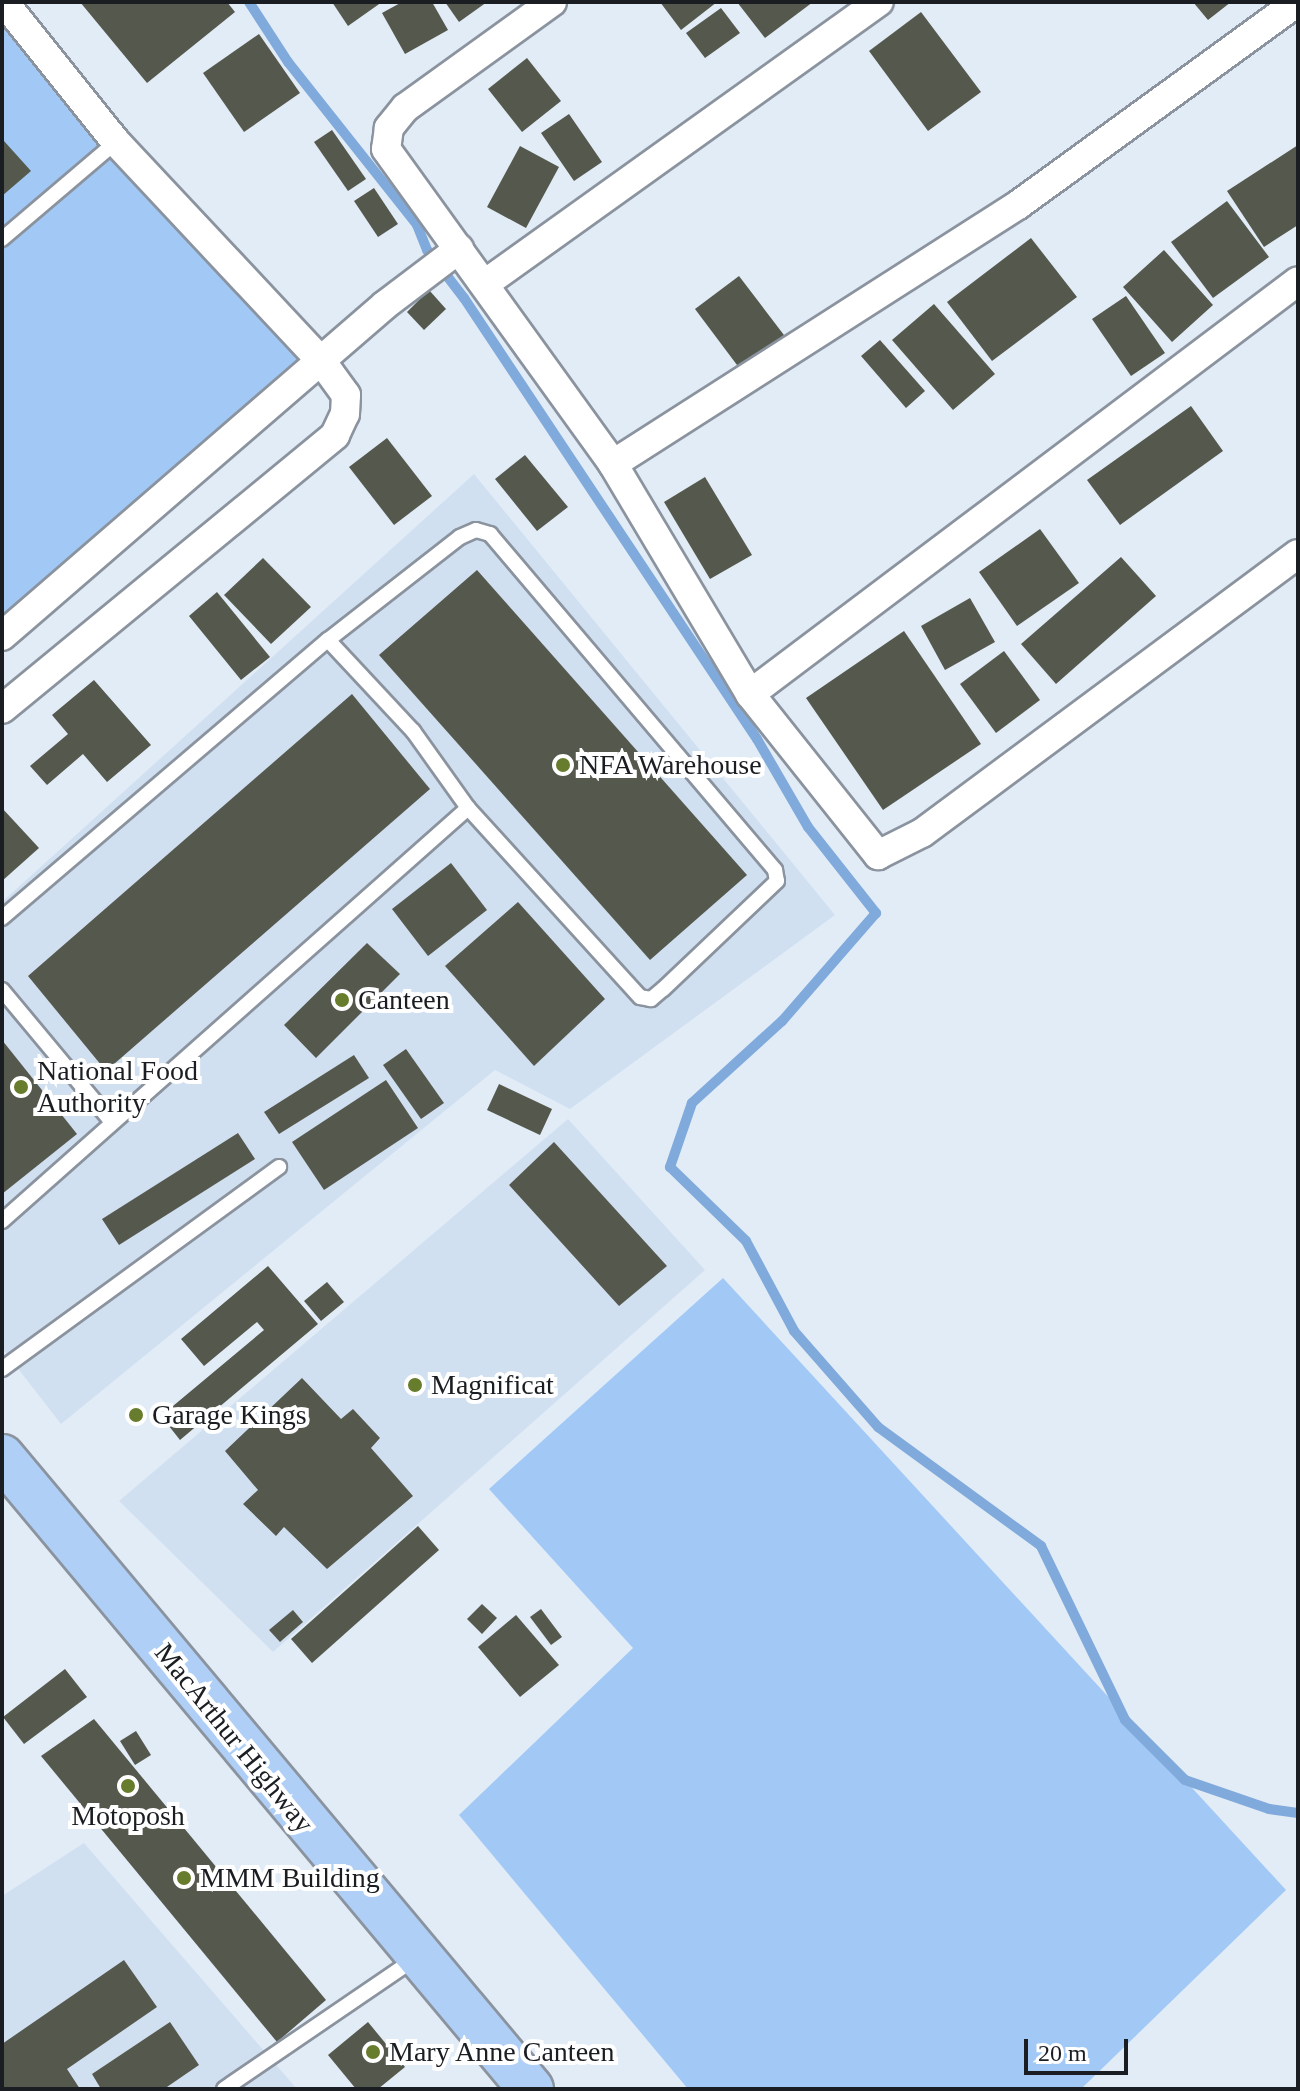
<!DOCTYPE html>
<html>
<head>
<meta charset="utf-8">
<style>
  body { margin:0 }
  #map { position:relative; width:1300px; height:2091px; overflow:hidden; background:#e2ecf7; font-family:Georgia,serif }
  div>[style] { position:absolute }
  .built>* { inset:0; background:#d1e0f1 }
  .green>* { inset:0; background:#a2c9f6 }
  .stream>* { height:10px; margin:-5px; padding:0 5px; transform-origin:5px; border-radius:5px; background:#80aadb }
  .building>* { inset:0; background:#55584d }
  .roads { filter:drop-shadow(2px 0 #8a939e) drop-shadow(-2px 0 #8a939e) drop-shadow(0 2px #8a939e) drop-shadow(0 -2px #8a939e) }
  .lane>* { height:14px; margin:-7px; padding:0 7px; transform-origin:7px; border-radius:7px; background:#fff }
  .street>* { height:28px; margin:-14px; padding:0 14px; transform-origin:14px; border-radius:14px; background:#fff }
  .highway>* { height:44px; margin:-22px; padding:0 22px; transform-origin:22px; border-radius:22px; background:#afcff6 }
  .dots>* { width:22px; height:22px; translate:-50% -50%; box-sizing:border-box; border:4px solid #fff; border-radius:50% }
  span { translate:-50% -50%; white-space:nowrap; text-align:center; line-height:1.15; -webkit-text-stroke:8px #fff; paint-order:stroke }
  .poi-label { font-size:28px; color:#1a1e22 }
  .left { translate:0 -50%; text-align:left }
  .street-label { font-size:28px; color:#1a1e22 }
  .frame { position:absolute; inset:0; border:4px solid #1a1e22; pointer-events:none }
  .scale { position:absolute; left:1024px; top:2039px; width:104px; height:36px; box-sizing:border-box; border:4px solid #1a1e22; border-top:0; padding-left:10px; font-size:24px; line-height:28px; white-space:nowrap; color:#1a1e22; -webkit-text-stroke:6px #fff; paint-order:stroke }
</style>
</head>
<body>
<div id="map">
  <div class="built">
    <i style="clip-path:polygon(474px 474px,835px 915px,570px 1109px,495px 1070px,61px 1424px,2px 1348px,2px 902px)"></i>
    <i style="clip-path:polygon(568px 1119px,705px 1270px,273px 1652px,119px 1501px)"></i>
    <i style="clip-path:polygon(84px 1843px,297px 2089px,2px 2089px,2px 1896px)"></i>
  </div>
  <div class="green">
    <i style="clip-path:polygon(2px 2px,322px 362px,2px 636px)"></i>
    <i style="clip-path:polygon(723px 1278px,1286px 1890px,1081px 2089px,688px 2089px,459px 1815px,633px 1648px,489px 1489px)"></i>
  </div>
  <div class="stream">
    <i style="left:249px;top:2px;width:72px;rotate:57deg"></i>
    <i style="left:288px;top:62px;width:208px;rotate:51.6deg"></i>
    <i style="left:417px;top:225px;width:27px;rotate:68deg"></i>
    <i style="left:427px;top:250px;width:61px;rotate:52.4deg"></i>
    <i style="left:464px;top:298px;width:529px;rotate:56.4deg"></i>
    <i style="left:757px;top:739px;width:102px;rotate:59.9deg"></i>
    <i style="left:808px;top:827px;width:110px;rotate:51.7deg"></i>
    <i style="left:876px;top:913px;width:143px;rotate:131deg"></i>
    <i style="left:782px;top:1021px;width:122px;rotate:137.7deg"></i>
    <i style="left:692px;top:1103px;width:68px;rotate:109deg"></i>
    <i style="left:670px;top:1167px;width:106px;rotate:44.2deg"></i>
    <i style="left:746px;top:1241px;width:102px;rotate:61.9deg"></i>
    <i style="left:794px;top:1331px;width:128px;rotate:48.8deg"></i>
    <i style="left:878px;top:1427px;width:202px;rotate:36.1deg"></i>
    <i style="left:1041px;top:1546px;width:193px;rotate:64.2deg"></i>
    <i style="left:1125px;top:1720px;width:85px;rotate:45deg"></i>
    <i style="left:1185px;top:1780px;width:89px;rotate:19deg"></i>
    <i style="left:1269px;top:1809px;width:29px;rotate:8deg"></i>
  </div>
  <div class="building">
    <i style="clip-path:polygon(80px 2px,227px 2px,235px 12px,147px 83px)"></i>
    <i style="clip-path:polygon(332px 2px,382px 2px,348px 26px)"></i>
    <i style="clip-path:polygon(402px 2px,432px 2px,448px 30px,405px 54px,382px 13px)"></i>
    <i style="clip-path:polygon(445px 2px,487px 2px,459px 22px)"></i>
    <i style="clip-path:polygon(660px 2px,717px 2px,681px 30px)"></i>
    <i style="clip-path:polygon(737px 2px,813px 2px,765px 38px)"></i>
    <i style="clip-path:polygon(1193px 2px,1231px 2px,1208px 20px)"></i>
    <i style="clip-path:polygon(721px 8px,740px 33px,705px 58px,686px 33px)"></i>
    <i style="clip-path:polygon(921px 12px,981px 92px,928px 131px,869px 51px)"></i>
    <i style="clip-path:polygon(259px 34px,300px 93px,244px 132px,203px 73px)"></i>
    <i style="clip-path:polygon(527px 58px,561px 101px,522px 132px,488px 89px)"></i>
    <i style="clip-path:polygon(569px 114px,602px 162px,574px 181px,541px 133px)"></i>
    <i style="clip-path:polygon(332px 130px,366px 179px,348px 191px,314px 142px)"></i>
    <i style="clip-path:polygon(4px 141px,31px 171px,2px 196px,2px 142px)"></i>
    <i style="clip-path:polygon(1298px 145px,1298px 225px,1264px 247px,1227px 191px)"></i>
    <i style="clip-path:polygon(520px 146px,559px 167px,526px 228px,487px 207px)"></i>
    <i style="clip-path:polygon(374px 188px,398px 224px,378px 237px,354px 201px)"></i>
    <i style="clip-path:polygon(1227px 201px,1269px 257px,1213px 298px,1171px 242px)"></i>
    <i style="clip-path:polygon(1031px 238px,1077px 297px,992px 361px,947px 302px)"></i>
    <i style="clip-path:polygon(1164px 250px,1213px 305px,1172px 342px,1123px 287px)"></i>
    <i style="clip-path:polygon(739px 276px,787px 339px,743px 373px,695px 309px)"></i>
    <i style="clip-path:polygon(429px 290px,446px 309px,424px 330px,407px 312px)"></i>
    <i style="clip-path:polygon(1126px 296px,1165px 353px,1131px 376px,1092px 319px)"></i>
    <i style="clip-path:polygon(934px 304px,995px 374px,953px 410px,892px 340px)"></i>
    <i style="clip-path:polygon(880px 340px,925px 391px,906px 408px,861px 356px)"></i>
    <i style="clip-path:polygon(1191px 406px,1223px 451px,1120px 525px,1087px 480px)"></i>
    <i style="clip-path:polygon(387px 438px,432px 496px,394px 525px,349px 467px)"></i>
    <i style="clip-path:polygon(525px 455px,568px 507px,537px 531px,495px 479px)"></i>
    <i style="clip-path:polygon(705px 477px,752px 555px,710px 579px,664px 502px)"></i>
    <i style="clip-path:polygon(1040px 529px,1079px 583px,1017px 626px,979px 572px)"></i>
    <i style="clip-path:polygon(1121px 557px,1156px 596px,1056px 684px,1021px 644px)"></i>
    <i style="clip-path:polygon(263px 558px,311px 607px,271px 644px,224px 595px)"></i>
    <i style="clip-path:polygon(477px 570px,747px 875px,650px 960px,379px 655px)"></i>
    <i style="clip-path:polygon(217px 592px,270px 657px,241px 680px,189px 616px)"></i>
    <i style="clip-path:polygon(970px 598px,995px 642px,945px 670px,921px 626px)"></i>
    <i style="clip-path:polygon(904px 631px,981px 744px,883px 810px,806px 698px)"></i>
    <i style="clip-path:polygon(1004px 651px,1040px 700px,996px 733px,960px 684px)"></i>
    <i style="clip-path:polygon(94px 680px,151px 745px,107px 782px,83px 754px,47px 785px,30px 766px,68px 734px,52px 715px)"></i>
    <i style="clip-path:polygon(352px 694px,430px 789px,106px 1071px,28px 976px)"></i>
    <i style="clip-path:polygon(2px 808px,39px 848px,2px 881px)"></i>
    <i style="clip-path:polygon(451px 863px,487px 910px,428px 956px,392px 909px)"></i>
    <i style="clip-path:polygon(518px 902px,605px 999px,534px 1066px,445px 966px)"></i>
    <i style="clip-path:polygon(367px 943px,400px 974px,316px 1058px,284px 1025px)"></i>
    <i style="clip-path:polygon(2px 1040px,77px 1134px,2px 1194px)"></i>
    <i style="clip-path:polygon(406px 1049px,444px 1103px,421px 1119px,383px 1065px)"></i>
    <i style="clip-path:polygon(354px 1055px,369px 1078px,279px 1134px,264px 1112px)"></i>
    <i style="clip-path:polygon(386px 1080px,418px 1128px,324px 1190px,292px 1142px)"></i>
    <i style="clip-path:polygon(499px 1084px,552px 1109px,540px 1135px,487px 1110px)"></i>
    <i style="clip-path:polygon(238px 1133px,255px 1159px,119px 1245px,102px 1219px)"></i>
    <i style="clip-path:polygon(554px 1142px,667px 1266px,619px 1306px,509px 1185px)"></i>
    <i style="clip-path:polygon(268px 1266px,318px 1324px,180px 1440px,161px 1416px,264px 1330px,257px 1322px,204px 1366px,181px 1339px)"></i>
    <i style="clip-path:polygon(327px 1282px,344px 1302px,321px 1321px,304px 1301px)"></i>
    <i style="clip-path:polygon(302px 1378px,341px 1419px,353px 1409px,380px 1438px,371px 1448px,413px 1496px,327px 1569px,284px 1527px,276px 1536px,243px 1504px,258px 1490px,225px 1451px)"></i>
    <i style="clip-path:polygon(418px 1526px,439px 1550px,312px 1663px,291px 1639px)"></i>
    <i style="clip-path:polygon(482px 1604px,497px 1618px,482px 1634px,467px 1619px)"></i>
    <i style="clip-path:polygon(541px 1609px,562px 1637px,551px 1645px,530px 1617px)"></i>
    <i style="clip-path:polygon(293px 1610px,303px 1622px,280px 1642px,269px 1630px)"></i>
    <i style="clip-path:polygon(516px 1615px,559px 1665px,520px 1697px,478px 1647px)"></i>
    <i style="clip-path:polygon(65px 1669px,87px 1697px,24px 1744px,3px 1717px)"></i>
    <i style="clip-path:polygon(94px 1719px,326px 2000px,277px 2042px,41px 1756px)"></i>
    <i style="clip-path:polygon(136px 1731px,151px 1755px,135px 1765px,120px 1741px)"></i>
    <i style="clip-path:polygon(124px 1960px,157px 2007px,67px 2069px,80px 2089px,2px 2089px,2px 2044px)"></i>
    <i style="clip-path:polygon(170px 2022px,199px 2065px,164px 2089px,101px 2089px,92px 2074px)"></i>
    <i style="clip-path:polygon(368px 2022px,405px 2067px,378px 2089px,356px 2089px,328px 2055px)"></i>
  </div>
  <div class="roads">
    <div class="lane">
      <i style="left:2px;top:239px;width:150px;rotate:-40.4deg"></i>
      <i style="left:328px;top:640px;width:167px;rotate:-38deg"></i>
      <i style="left:460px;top:537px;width:17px;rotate:-24deg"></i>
      <i style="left:476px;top:530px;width:15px;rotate:16deg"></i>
      <i style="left:490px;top:534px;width:441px;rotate:49.7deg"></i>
      <i style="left:775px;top:870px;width:11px;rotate:80deg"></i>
      <i style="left:777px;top:881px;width:157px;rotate:136.5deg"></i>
      <i style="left:663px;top:989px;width:16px;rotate:140deg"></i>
      <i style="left:651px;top:999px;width:11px;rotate:-170deg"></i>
      <i style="left:640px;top:997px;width:256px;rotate:-132.3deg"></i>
      <i style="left:2px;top:918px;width:428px;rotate:-40.5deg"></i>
      <i style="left:328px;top:640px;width:125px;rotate:47deg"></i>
      <i style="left:413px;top:731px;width:95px;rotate:54.5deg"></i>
      <i style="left:468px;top:808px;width:623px;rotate:138.45deg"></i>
      <i style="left:2px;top:990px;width:172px;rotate:50.2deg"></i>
      <i style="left:2px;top:1369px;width:343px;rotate:-36.1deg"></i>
      <i style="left:224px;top:2089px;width:232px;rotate:-34.3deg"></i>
    </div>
    <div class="street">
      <i style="left:552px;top:2px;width:181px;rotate:144.2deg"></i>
      <i style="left:405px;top:108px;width:26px;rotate:129deg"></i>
      <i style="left:389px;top:128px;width:21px;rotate:98deg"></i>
      <i style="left:386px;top:149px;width:388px;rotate:54.2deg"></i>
      <i style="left:613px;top:464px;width:481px;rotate:-32.6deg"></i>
      <i style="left:1018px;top:205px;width:345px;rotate:-36deg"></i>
      <i style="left:486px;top:283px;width:483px;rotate:-35.6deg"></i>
      <i style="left:613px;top:464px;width:268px;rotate:59.2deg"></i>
      <i style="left:750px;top:694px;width:206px;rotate:51.5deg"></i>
      <i style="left:878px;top:855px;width:49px;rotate:-26.6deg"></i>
      <i style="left:922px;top:833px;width:468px;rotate:-36.6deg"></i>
      <i style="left:2px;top:636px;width:506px;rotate:-40.83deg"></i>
      <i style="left:385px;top:305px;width:93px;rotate:-37.1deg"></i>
      <i style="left:750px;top:694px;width:686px;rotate:-37deg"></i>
      <i style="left:2px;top:709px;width:431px;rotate:-39.4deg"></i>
      <i style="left:335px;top:435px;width:23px;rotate:-65deg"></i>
      <i style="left:345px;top:414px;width:19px;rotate:-87deg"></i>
      <i style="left:346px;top:395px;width:41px;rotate:-126deg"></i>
      <i style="left:322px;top:362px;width:301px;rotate:-133.1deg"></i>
      <i style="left:116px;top:142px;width:179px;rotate:-128.7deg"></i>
    </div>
    <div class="highway">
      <i style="left:2px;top:1457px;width:824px;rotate:50.07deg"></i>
    </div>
  </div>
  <div class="dots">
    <i style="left:563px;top:765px;background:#677c2c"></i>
    <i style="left:342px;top:1000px;background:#677c2c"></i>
    <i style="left:21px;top:1087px;background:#677c2c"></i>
    <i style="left:415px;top:1385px;background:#677c2c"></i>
    <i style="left:136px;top:1415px;background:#677c2c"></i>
    <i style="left:128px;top:1786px;background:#677c2c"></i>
    <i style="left:184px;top:1878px;background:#677c2c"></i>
    <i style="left:373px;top:2052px;background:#677c2c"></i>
  </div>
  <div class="poi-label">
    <span class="left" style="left:579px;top:765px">NFA Warehouse</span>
    <span class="left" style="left:358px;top:1000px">Canteen</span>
    <span class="left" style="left:37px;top:1087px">National Food<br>Authority</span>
    <span class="left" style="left:431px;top:1385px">Magnificat</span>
    <span class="left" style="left:152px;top:1415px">Garage Kings</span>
    <span style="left:128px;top:1816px">Motoposh</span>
    <span class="left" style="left:200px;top:1878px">MMM Building</span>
    <span class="left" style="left:389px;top:2052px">Mary Anne Canteen</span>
  </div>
  <div class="street-label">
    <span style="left:234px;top:1738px;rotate:51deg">MacArthur Highway</span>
  </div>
  <div class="frame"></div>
  <div class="scale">20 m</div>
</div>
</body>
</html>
